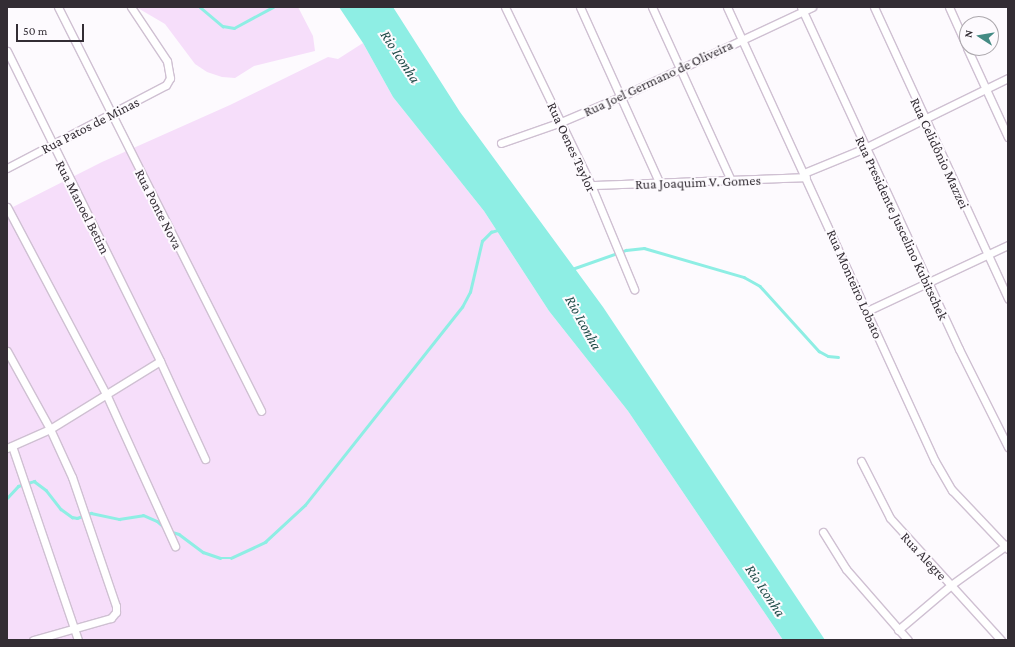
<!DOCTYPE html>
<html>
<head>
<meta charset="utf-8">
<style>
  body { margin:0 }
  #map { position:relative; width:1015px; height:647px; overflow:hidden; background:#fdfafe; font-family:"Crimson Pro",serif }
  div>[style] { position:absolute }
  .green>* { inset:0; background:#f6defa }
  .water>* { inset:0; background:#8eeee4 }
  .stream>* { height:2.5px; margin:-1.25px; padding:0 1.25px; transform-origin:1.25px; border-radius:1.25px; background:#8eeee4 }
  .roads { filter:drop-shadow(1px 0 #cfc0d2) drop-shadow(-1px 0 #cfc0d2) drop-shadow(0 1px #cfc0d2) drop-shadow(0 -1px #cfc0d2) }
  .street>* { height:7px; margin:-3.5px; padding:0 3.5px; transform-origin:3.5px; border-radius:3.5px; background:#fff }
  span { translate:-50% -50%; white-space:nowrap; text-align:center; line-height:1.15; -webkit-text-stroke:4px #fdfafe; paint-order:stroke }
  .street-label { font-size:14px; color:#332d34 }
  .water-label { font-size:15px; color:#204c48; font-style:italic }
  .frame { position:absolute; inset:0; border:8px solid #332d34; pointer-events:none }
  .north { position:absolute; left:959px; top:16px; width:40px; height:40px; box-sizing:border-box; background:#fdfafe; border:1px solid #aca8ad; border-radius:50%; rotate:282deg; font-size:11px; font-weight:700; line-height:16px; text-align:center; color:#332d34 }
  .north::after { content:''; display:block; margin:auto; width:14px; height:18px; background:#448b84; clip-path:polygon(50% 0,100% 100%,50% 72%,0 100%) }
  .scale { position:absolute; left:16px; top:24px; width:68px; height:18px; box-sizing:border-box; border:2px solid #332d34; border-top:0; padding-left:5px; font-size:12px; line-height:14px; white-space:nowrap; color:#332d34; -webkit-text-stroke:3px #fdfafe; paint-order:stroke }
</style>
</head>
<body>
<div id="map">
  <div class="green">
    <i style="clip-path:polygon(136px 7px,298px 7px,313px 36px,315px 51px,254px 66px,235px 78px,222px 77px,207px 72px,195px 64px,165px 24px)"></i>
    <i style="clip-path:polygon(363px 43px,393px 97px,484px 211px,549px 311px,628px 411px,783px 640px,7px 640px,7px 220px,9px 218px,7px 210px,102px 162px,230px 105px,328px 57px,338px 59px)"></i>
  </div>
  <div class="water">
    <i style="clip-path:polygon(339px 7px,393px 7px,460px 112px,603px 307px,825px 640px,783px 640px,628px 411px,549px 311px,484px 211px,393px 97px,363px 43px)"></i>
  </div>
  <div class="stream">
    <i style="left:200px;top:7px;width:30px;rotate:40deg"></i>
    <i style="left:223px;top:26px;width:11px;rotate:10deg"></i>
    <i style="left:234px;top:28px;width:44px;rotate:-28.3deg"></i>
    <i style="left:572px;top:269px;width:57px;rotate:-19.4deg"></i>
    <i style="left:626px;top:250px;width:18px;rotate:-6deg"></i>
    <i style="left:644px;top:248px;width:104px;rotate:16.2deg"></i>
    <i style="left:744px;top:277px;width:18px;rotate:29deg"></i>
    <i style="left:760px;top:286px;width:88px;rotate:47.8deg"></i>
    <i style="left:819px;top:351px;width:10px;rotate:29deg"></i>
    <i style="left:828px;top:356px;width:10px;rotate:6deg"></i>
    <i style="left:7px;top:498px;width:16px;rotate:-47deg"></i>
    <i style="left:18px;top:486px;width:17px;rotate:-17deg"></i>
    <i style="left:34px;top:481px;width:15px;rotate:37deg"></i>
    <i style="left:46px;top:490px;width:24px;rotate:52deg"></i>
    <i style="left:61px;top:509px;width:14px;rotate:36deg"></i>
    <i style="left:72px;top:517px;width:5px;rotate:11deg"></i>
    <i style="left:77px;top:518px;width:15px;rotate:-20deg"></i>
    <i style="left:91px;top:513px;width:29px;rotate:12deg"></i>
    <i style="left:119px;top:519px;width:24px;rotate:-9deg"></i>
    <i style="left:143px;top:515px;width:15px;rotate:23deg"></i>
    <i style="left:157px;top:521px;width:11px;rotate:41deg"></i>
    <i style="left:169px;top:531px;width:10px;rotate:17deg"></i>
    <i style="left:179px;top:534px;width:30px;rotate:37deg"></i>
    <i style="left:203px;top:552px;width:18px;rotate:19deg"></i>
    <i style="left:220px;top:558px;width:11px"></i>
    <i style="left:231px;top:558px;width:38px;rotate:-25deg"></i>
    <i style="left:265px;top:542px;width:54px;rotate:-42.8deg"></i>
    <i style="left:305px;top:505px;width:253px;rotate:-51.6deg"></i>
    <i style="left:462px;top:307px;width:17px;rotate:-62deg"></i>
    <i style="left:470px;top:292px;width:52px;rotate:-76.8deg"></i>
    <i style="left:482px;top:241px;width:13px;rotate:-45deg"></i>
    <i style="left:491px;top:232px;width:7px;rotate:-16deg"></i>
  </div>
  <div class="roads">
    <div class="street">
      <i style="left:58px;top:7px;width:452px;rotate:63.3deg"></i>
      <i style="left:505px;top:7px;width:198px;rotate:64.2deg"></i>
      <i style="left:591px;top:185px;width:113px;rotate:67.5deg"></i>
      <i style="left:580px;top:7px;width:194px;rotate:65.7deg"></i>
      <i style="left:652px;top:7px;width:190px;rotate:65.5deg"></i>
      <i style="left:727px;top:7px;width:499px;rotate:65.4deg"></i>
      <i style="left:935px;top:461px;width:34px;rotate:60deg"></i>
      <i style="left:952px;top:490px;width:81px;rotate:46.5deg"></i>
      <i style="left:801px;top:7px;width:377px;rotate:65.2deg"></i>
      <i style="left:959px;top:349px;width:110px;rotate:63.4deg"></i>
      <i style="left:874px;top:7px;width:321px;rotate:65.3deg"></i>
      <i style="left:949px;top:7px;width:44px;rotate:65.8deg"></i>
      <i style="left:967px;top:48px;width:98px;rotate:65.3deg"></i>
      <i style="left:7px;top:51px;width:346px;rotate:63.7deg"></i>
      <i style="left:160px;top:361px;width:108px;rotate:65.3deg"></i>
      <i style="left:501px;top:143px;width:64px;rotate:-19.3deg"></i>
      <i style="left:561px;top:122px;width:64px;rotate:-23deg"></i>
      <i style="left:620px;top:97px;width:212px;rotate:-25.1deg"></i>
      <i style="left:7px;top:168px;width:179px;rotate:-27.6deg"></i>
      <i style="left:166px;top:85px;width:8px;rotate:-60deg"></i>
      <i style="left:170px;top:78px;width:17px;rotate:-100deg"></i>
      <i style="left:167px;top:61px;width:65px;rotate:-123.7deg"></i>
      <i style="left:804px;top:173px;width:66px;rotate:-22.3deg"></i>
      <i style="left:865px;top:148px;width:159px;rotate:-26.1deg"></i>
      <i style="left:591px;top:185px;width:215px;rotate:-2.1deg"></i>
      <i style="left:7px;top:207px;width:214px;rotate:62.1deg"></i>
      <i style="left:107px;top:396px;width:165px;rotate:65.6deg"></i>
      <i style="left:867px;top:311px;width:156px;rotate:-25.1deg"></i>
      <i style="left:7px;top:351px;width:89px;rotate:61.1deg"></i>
      <i style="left:50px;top:429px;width:53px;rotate:65.4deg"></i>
      <i style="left:72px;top:477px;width:136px;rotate:71.2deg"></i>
      <i style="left:116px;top:606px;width:6px;rotate:90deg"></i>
      <i style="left:116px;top:612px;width:8px;rotate:130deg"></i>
      <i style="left:111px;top:618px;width:81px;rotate:164.2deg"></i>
      <i style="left:12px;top:446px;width:205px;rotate:71.2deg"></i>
      <i style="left:7px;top:448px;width:47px;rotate:-23.8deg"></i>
      <i style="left:50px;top:429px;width:129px;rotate:-31.7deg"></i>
      <i style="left:861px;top:461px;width:64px;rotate:63deg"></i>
      <i style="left:890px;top:518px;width:165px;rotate:47.7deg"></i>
      <i style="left:823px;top:532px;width:44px;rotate:58.1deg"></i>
      <i style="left:846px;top:569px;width:94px;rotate:48.9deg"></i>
      <i style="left:898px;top:630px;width:70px;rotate:-40.3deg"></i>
      <i style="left:951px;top:585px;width:70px;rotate:-35.7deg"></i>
    </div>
  </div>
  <div class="street-label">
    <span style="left:658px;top:78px;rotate:-25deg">Rua Joel Germano de Oliveira</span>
    <span style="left:90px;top:125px;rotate:-27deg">Rua Patos de Minas</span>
    <span style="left:572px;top:147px;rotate:65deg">Rua Oenes Taylor</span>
    <span style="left:940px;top:153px;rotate:65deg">Rua Celidônio Mazzei</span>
    <span style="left:698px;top:182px;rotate:-2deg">Rua Joaquim V. Gomes</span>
    <span style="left:83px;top:207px;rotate:63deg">Rua Manoel Betim</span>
    <span style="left:159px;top:209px;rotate:63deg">Rua Ponte Nova</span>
    <span style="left:902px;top:228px;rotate:65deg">Rua Presidente Juscelino Kubitschek</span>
    <span style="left:855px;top:284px;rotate:66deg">Rua Monteiro Lobato</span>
    <span style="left:924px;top:556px;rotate:47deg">Rua Alegre</span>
  </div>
  <div class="water-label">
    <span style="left:400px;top:57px;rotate:57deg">Rio Iconha</span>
    <span style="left:583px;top:323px;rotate:61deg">Rio Iconha</span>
    <span style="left:765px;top:591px;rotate:56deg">Rio Iconha</span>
  </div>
  <div class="frame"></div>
  <div class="north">N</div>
  <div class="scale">50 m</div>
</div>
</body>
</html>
